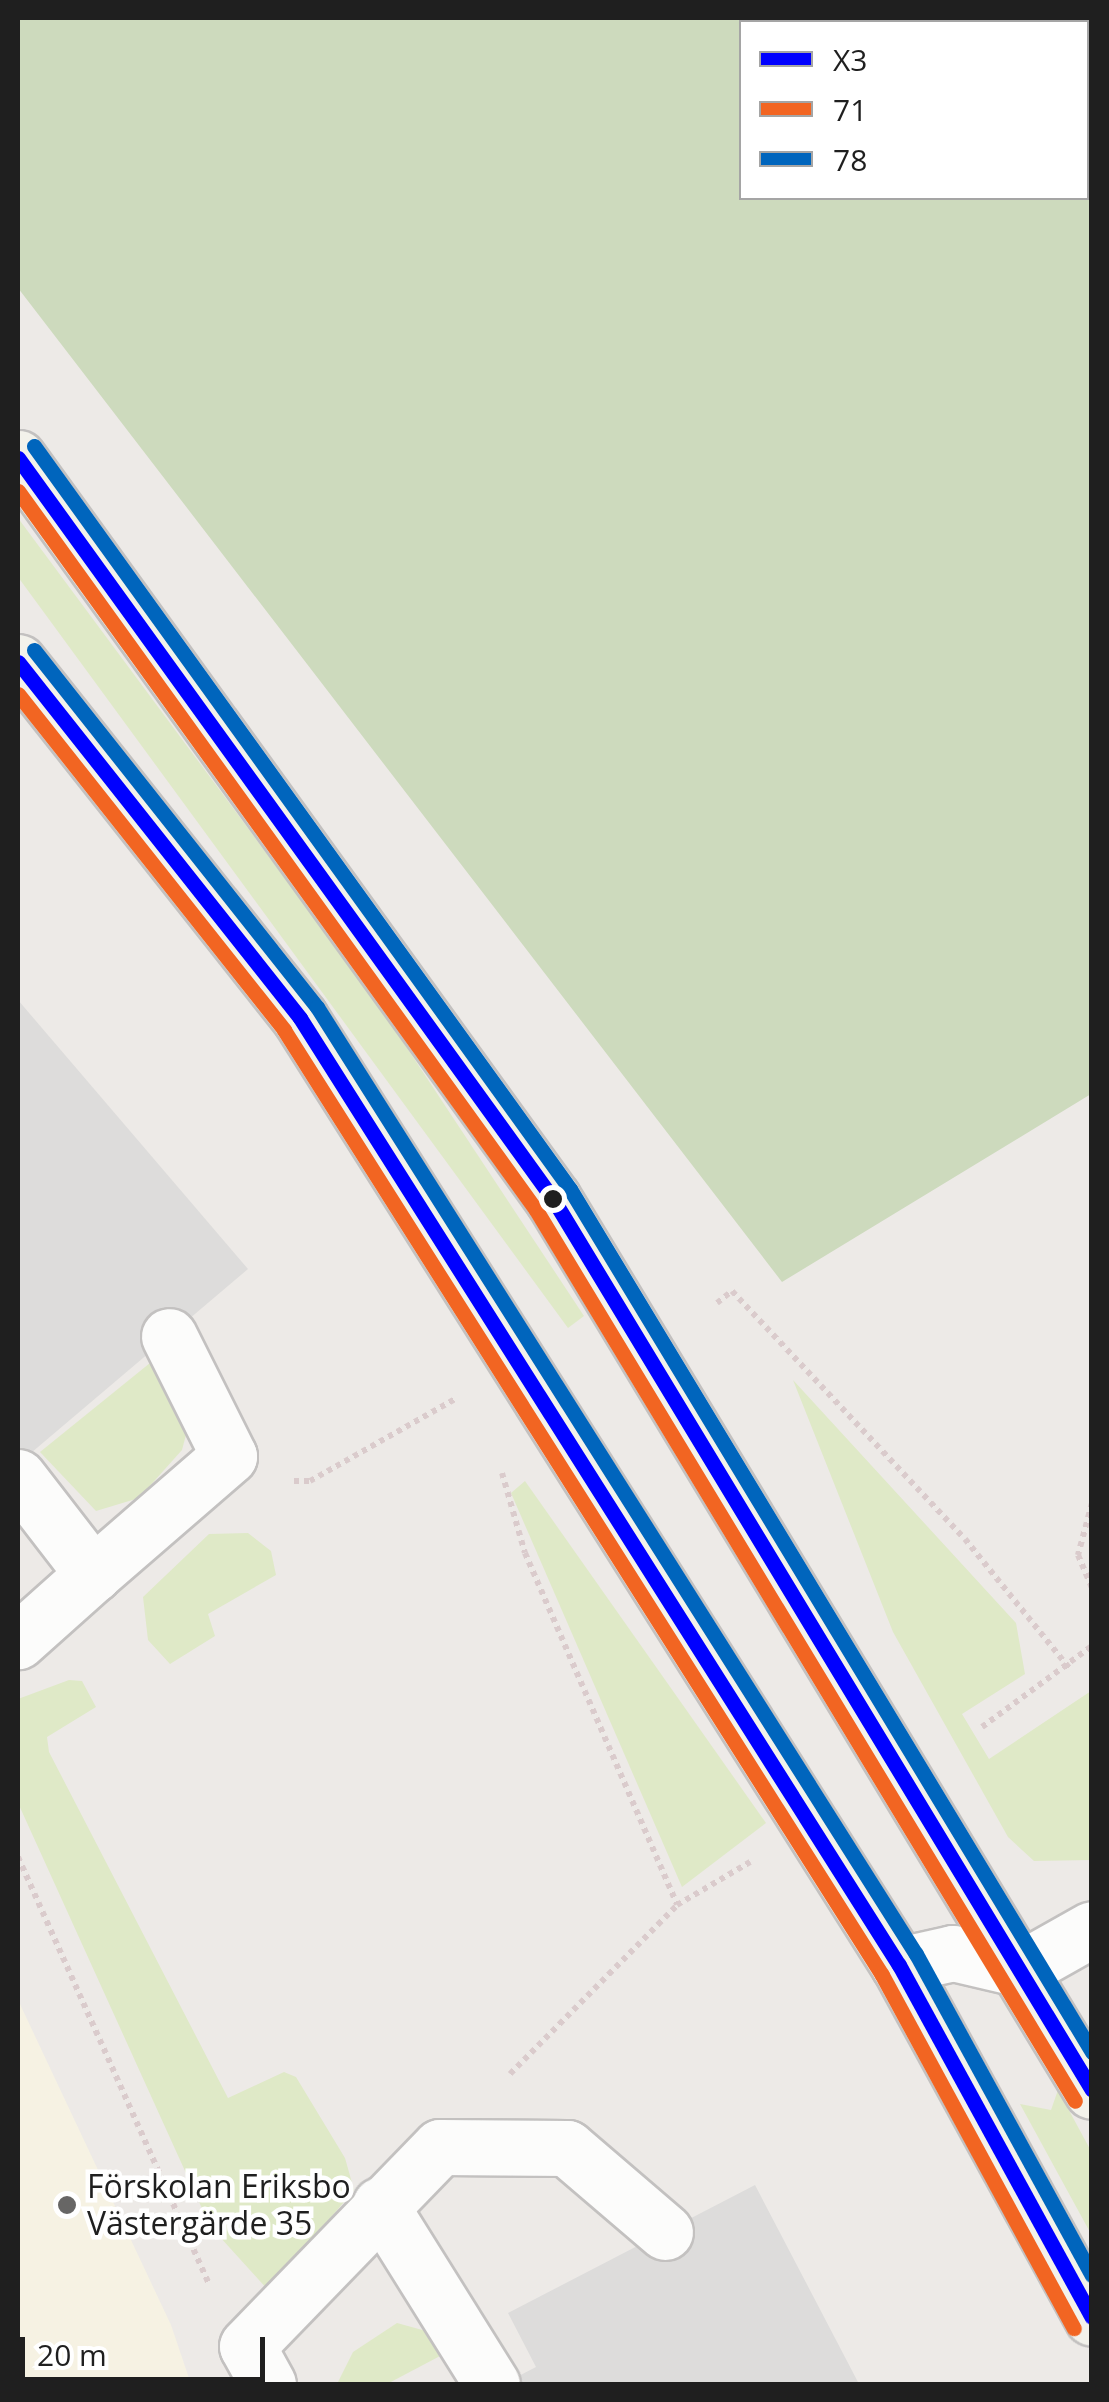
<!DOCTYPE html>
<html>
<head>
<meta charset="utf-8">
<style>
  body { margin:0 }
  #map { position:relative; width:1109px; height:2402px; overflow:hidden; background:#edeae7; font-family:"Open Sans",sans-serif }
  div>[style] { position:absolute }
  .education>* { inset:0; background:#f6f2e3 }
  .grass>* { inset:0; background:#dfe9c7 }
  .forest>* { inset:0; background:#cddabd }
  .parking>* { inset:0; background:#dddcdb }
  .path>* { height:6px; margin-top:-3px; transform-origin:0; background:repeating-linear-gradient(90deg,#dacbcc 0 5px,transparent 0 10px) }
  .roads { filter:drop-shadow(2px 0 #c3c1c0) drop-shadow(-2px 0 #c3c1c0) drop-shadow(0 2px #c3c1c0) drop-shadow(0 -2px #c3c1c0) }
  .minor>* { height:55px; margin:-27.5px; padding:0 27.5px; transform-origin:27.5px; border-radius:27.5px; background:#fcfcfb }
  .secondary>* { height:55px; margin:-27.5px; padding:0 27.5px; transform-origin:27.5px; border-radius:27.5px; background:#f3f2eb }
  .bus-1>* { height:15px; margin:-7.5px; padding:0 7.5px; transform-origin:7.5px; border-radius:7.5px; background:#00f }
  .bus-2>* { height:15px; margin:-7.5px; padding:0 7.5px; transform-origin:7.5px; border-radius:7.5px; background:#f26522 }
  .bus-3>* { height:15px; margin:-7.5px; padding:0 7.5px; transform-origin:7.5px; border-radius:7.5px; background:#0065bd }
  .dots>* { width:28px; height:28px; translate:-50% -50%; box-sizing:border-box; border:5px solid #fff; border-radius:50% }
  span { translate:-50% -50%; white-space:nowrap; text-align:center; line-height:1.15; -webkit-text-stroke:9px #fff; paint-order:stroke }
  .poi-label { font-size:32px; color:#1f1f1f }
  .left { translate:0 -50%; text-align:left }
  .frame { position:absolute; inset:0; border:20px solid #1f1f1f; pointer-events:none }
  .legend { position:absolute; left:739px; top:20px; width:350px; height:180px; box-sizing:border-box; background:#fff; border:2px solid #a5a5a5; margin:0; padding:12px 18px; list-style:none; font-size:30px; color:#1f1f1f }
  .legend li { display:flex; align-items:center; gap:20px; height:50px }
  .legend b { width:50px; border:2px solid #a5a5a5 }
  .scale { position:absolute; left:20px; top:2337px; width:245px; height:45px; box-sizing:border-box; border:5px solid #1f1f1f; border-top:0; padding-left:12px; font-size:30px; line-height:35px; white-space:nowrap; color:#1f1f1f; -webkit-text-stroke:8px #fff; paint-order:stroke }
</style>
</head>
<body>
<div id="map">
  <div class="education">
    <i style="clip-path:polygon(18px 2000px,171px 2325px,191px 2384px,18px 2384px)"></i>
  </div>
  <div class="grass">
    <i style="clip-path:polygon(18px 518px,376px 1001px,584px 1316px,568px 1328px,18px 577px)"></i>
    <i style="clip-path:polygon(150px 1363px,165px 1373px,187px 1431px,182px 1450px,139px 1498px,96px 1511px,40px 1452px)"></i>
    <i style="clip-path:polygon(793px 1380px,1016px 1623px,1025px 1674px,962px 1714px,989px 1759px,1091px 1691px,1091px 1860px,1034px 1861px,1008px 1837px,893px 1632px)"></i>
    <i style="clip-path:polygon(525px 1481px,766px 1823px,682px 1887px,511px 1493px)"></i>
    <i style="clip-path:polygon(248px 1533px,271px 1551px,276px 1575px,208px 1614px,215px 1636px,170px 1664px,148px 1640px,143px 1597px,209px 1534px)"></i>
    <i style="clip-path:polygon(69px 1680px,82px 1681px,96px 1707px,47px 1737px,49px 1752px,228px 2098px,284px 2072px,296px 2077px,345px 2158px,354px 2190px,269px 2291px,210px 2226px,18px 1803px,18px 1699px)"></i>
    <i style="clip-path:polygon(1058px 2090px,1091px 2151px,1091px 2234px,1020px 2104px,1051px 2110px)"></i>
    <i style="clip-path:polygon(397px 2323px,426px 2331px,442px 2355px,387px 2384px,337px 2384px,353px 2352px)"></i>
  </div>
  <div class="forest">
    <i style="clip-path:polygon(evenodd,18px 18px,1091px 18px,1091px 1094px,782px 1282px,18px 288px,18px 18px,742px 22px,1086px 22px,1086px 198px,742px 198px,742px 22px)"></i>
  </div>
  <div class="parking">
    <i style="clip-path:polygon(18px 1000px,248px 1269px,18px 1464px)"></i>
    <i style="clip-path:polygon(755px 2185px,859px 2384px,503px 2384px,536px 2367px,508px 2313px)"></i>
  </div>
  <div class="path">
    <i style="left:717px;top:1303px;width:19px;rotate:-39deg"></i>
    <i style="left:732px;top:1291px;width:340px;rotate:46.8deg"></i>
    <i style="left:965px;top:1539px;width:166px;rotate:51.1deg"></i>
    <i style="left:502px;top:1473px;width:83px;rotate:74deg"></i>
    <i style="left:525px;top:1553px;width:383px;rotate:66.6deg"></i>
    <i style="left:294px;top:1481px;width:16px"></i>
    <i style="left:310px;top:1481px;width:167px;rotate:-29.5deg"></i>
    <i style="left:1092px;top:1503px;width:54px;rotate:105.1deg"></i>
    <i style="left:1078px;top:1555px;width:36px;rotate:67deg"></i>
    <i style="left:982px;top:1727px;width:137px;rotate:-36.4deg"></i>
    <i style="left:18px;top:1857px;width:468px;rotate:65.9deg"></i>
    <i style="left:510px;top:2074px;width:238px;rotate:-45.3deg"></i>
    <i style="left:677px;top:1905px;width:85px;rotate:-30.5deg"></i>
  </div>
  <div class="roads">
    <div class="minor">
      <i style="left:18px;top:1477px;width:123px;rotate:52.3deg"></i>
      <i style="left:93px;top:1574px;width:101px;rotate:138.2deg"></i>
      <i style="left:93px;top:1574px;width:180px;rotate:-40.9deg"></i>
      <i style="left:229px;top:1456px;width:134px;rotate:-116.6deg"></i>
      <i style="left:899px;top:1965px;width:55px;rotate:-12.5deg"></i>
      <i style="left:953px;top:1953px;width:70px;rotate:13.2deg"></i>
      <i style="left:1021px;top:1969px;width:81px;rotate:-29.4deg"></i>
      <i style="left:380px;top:2205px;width:211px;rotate:58deg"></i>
      <i style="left:268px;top:2384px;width:43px;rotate:-118.9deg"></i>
      <i style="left:247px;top:2346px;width:277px;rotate:-45.9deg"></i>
      <i style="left:440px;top:2147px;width:127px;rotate:0.5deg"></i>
      <i style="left:567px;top:2148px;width:129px;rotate:40.6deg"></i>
    </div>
    <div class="secondary">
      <i style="left:18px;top:458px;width:914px;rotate:54.17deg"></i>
      <i style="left:553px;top:1199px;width:1042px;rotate:58.86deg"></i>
      <i style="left:18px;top:662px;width:454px;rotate:51.6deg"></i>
      <i style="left:300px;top:1018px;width:1121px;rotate:57.69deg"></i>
      <i style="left:899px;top:1965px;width:402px;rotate:61.3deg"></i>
    </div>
  </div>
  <div class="bus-1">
    <i style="left:18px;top:458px;width:914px;rotate:54.17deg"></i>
    <i style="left:553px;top:1199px;width:1041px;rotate:58.83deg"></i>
    <i style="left:18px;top:662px;width:454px;rotate:51.6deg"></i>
    <i style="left:300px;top:1018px;width:1121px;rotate:57.69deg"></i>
    <i style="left:899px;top:1965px;width:401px;rotate:61.3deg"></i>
  </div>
  <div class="bus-2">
    <i style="left:18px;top:491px;width:886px;rotate:54.23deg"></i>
    <i style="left:536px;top:1210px;width:1041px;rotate:58.83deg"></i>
    <i style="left:18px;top:694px;width:429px;rotate:51.6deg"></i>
    <i style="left:284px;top:1030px;width:1118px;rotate:57.67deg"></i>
    <i style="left:882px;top:1975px;width:402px;rotate:61.5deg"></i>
  </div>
  <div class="bus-3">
    <i style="left:34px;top:446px;width:916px;rotate:54.19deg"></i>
    <i style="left:570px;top:1189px;width:1009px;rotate:58.83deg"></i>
    <i style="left:34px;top:650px;width:456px;rotate:51.6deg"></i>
    <i style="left:317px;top:1007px;width:1121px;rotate:57.69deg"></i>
    <i style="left:916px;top:1954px;width:366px;rotate:61.3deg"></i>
  </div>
  <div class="dots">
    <i style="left:553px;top:1199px;background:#1f1f1f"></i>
    <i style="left:67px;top:2205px;background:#676665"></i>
  </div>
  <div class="poi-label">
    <span class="left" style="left:87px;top:2205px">Förskolan Eriksbo<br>Västergärde 35</span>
  </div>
  <div class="frame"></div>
  <ul class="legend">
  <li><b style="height:12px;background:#00f"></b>X3</li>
  <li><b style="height:12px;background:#f26522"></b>71</li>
  <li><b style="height:12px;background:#0065bd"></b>78</li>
  </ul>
  <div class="scale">20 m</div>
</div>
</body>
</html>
